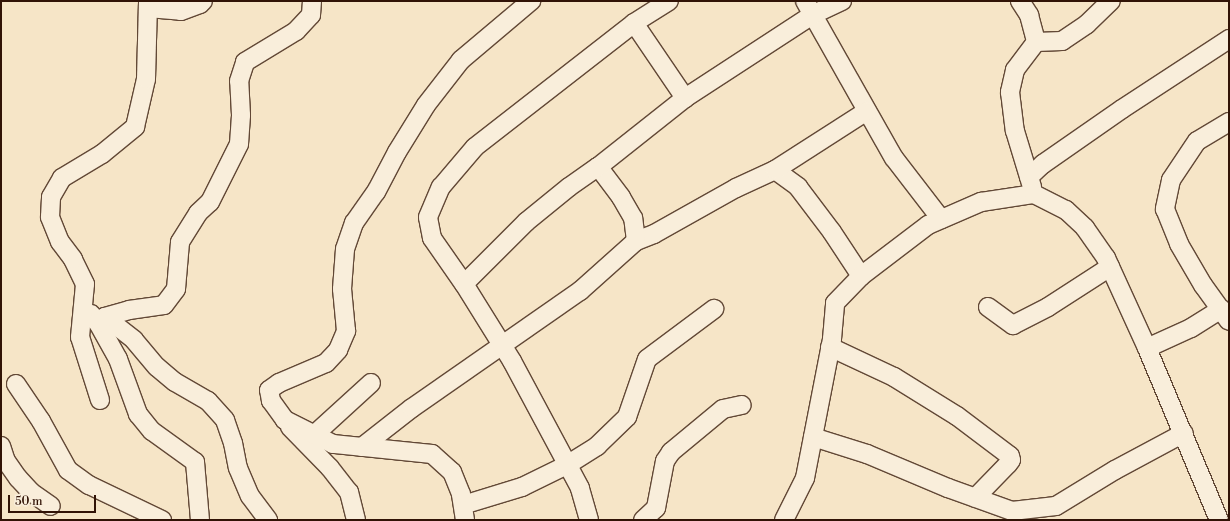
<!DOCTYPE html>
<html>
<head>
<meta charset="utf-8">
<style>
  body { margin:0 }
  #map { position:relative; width:1230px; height:521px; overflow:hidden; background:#f6e5c7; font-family:"Libre Bodoni",serif }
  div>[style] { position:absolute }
  .roads { filter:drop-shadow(1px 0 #624836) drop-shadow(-1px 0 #624836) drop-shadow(0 1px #624836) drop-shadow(0 -1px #624836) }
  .minor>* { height:18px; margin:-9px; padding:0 9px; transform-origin:9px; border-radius:9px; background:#f9eedb }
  span { translate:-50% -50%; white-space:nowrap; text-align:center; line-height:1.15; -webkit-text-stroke:3px #f9eedb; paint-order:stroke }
  .frame { position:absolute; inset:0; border:2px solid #311306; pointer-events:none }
  .scale { position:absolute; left:8px; top:495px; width:88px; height:18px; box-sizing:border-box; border:2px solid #311306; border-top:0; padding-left:5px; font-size:12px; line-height:14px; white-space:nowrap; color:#311306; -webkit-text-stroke:3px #f9eedb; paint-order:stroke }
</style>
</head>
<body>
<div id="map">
  <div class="roads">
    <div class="minor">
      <i style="left:805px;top:1px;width:180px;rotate:60.5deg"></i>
      <i style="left:894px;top:158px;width:77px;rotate:52.4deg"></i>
      <i style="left:1020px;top:1px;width:17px;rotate:57deg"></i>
      <i style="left:1029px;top:15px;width:28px;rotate:75deg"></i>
      <i style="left:1036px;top:42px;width:35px;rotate:127deg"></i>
      <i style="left:1015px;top:70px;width:23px;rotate:103deg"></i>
      <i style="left:1010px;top:92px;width:39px;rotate:83deg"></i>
      <i style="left:1015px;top:131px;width:59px;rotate:73.1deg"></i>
      <i style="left:148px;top:8px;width:33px;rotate:5deg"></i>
      <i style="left:181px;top:11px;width:20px;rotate:-20deg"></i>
      <i style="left:200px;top:4px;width:4px;rotate:-45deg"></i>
      <i style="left:634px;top:23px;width:91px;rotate:55.8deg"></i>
      <i style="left:1036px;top:42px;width:26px;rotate:-2deg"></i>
      <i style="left:1062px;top:41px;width:30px;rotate:-34deg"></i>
      <i style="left:1087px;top:24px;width:33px;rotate:-44deg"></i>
      <i style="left:1229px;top:122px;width:37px;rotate:149deg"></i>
      <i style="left:1197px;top:141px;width:47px;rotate:123.7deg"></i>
      <i style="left:1171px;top:180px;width:30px;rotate:102deg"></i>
      <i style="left:1165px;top:209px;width:38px;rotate:68deg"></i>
      <i style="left:1179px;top:244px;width:48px;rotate:59.7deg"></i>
      <i style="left:1203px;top:285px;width:44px;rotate:54.2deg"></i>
      <i style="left:775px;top:170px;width:29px;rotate:36deg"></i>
      <i style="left:798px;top:187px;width:56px;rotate:52.9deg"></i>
      <i style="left:832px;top:232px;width:53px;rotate:56.6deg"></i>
      <i style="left:1029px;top:177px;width:19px;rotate:-43deg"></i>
      <i style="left:1043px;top:164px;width:96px;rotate:-34.8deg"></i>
      <i style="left:1122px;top:109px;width:128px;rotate:-33.2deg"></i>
      <i style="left:636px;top:241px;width:19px;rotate:-21deg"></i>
      <i style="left:654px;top:234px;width:94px;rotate:-29.3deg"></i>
      <i style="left:736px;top:188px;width:43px;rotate:-24.8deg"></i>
      <i style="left:775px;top:170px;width:109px;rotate:-32.7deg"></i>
      <i style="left:464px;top:284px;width:56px;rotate:-124.8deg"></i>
      <i style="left:432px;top:238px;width:21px;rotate:-101deg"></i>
      <i style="left:428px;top:217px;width:33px;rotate:-67deg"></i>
      <i style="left:441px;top:187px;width:52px;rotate:-49.6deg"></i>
      <i style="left:475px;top:147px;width:202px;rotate:-37.9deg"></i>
      <i style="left:634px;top:23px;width:41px;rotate:-32.2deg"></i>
      <i style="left:988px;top:307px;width:31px;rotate:36deg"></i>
      <i style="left:1013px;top:325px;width:39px;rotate:-27deg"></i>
      <i style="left:1048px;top:307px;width:74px;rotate:-32.8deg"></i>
      <i style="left:91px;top:314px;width:11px;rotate:52deg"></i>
      <i style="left:98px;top:323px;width:41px;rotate:60.9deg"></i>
      <i style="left:118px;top:359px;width:59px;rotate:70deg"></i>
      <i style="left:138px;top:414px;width:22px;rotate:51deg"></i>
      <i style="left:152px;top:431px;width:53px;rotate:35.8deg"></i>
      <i style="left:195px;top:462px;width:58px;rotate:85.1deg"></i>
      <i style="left:105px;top:317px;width:37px;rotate:38deg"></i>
      <i style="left:134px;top:340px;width:35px;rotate:50deg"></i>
      <i style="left:157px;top:367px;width:23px;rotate:40deg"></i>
      <i style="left:175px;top:382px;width:38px;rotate:30deg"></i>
      <i style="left:208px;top:401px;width:25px;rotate:48deg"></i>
      <i style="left:225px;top:420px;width:24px;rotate:71deg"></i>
      <i style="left:233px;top:443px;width:25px;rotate:79deg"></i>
      <i style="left:238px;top:468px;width:30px;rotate:67deg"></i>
      <i style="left:250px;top:496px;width:30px;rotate:53deg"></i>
      <i style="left:98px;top:323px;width:9px;rotate:-41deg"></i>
      <i style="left:105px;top:317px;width:25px;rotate:-16deg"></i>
      <i style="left:129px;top:310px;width:35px;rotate:-8deg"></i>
      <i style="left:164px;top:305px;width:20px;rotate:-53deg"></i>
      <i style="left:176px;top:289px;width:47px;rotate:-85.1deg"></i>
      <i style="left:180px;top:242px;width:34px;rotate:-58deg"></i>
      <i style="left:198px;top:213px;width:16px;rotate:-43deg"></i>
      <i style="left:210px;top:202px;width:65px;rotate:-63.4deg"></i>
      <i style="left:239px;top:144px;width:29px;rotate:-86deg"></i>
      <i style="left:241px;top:115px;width:34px;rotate:-93deg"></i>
      <i style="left:239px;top:81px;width:20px;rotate:-72deg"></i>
      <i style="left:245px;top:62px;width:60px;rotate:-31.3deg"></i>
      <i style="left:296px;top:31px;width:22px;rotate:-47deg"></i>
      <i style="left:311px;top:15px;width:14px;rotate:-86deg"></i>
      <i style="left:830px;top:347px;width:71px;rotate:25.1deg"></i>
      <i style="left:894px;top:377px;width:74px;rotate:31.8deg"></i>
      <i style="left:957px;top:416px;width:66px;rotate:37deg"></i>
      <i style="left:1010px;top:456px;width:4px;rotate:76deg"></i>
      <i style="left:1011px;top:460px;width:5px;rotate:127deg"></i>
      <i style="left:1008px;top:464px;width:47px;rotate:134.1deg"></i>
      <i style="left:1147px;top:348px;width:48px;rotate:-24.4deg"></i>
      <i style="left:1191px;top:328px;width:36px;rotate:-32deg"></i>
      <i style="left:16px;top:384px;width:45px;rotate:56deg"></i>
      <i style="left:41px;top:421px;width:56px;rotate:61.1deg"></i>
      <i style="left:68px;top:470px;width:26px;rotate:36deg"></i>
      <i style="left:89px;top:485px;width:81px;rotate:25.6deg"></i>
      <i style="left:100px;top:400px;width:66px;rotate:-107.6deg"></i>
      <i style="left:80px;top:337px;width:53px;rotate:-84.6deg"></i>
      <i style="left:85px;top:284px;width:28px;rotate:-116deg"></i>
      <i style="left:73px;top:259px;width:21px;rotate:-127deg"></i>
      <i style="left:60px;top:242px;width:27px;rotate:-112deg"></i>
      <i style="left:50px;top:217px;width:20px;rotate:-87deg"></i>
      <i style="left:51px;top:197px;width:22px;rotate:-60deg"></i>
      <i style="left:62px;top:178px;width:47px;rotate:-31deg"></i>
      <i style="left:102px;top:154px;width:43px;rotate:-39.3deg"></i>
      <i style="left:135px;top:127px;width:49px;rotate:-77.1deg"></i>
      <i style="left:146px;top:79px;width:78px;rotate:-88.5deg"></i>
      <i style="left:290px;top:427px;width:57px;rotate:45.7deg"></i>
      <i style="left:330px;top:468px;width:31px;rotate:52deg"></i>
      <i style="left:349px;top:492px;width:29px;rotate:76deg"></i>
      <i style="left:314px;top:435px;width:77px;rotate:-42.4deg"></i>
      <i style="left:813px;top:437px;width:57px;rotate:17.5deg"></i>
      <i style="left:867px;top:454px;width:88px;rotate:22.8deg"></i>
      <i style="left:948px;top:488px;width:68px;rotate:19.8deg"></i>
      <i style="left:1012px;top:511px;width:44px;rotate:-6.5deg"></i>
      <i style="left:1056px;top:506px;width:69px;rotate:-31.4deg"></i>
      <i style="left:1115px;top:470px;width:78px;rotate:-28.2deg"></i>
      <i style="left:1px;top:446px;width:16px;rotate:72deg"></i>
      <i style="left:6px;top:461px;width:21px;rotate:55deg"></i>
      <i style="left:18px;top:478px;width:19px;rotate:47deg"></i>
      <i style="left:31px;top:492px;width:24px;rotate:35deg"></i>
      <i style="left:362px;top:447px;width:63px;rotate:-38deg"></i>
      <i style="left:412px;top:408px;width:205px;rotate:-34.9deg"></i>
      <i style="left:580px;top:291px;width:75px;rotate:-41.8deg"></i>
      <i style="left:636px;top:241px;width:23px;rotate:-97deg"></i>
      <i style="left:633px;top:218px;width:24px;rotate:-120deg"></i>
      <i style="left:621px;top:197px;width:38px;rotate:-127deg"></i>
      <i style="left:463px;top:505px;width:62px;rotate:-17deg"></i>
      <i style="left:522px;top:487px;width:50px;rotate:-26.1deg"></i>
      <i style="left:567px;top:465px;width:36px;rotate:-32deg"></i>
      <i style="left:597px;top:446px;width:42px;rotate:-44deg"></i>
      <i style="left:627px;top:417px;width:61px;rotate:-71deg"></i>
      <i style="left:647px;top:359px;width:84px;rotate:-36.7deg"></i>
      <i style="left:465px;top:520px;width:26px;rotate:-99deg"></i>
      <i style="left:461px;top:494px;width:24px;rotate:-112deg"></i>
      <i style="left:452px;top:472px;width:27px;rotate:-138deg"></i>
      <i style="left:432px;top:454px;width:100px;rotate:-174.2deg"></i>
      <i style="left:333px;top:444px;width:54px;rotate:-153.4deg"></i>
      <i style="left:285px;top:420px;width:24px;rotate:-126deg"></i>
      <i style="left:271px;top:401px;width:11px;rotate:-100deg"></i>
      <i style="left:269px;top:390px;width:12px;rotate:-35deg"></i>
      <i style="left:279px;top:383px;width:51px;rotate:-23.1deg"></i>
      <i style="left:326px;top:363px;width:18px;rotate:-47deg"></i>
      <i style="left:338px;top:350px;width:21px;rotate:-67deg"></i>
      <i style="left:346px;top:331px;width:42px;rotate:-95.4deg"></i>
      <i style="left:342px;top:289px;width:40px;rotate:-85.7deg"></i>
      <i style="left:345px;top:249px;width:28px;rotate:-71deg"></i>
      <i style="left:354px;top:223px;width:38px;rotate:-55deg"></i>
      <i style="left:376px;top:192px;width:45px;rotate:-62.3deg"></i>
      <i style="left:397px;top:152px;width:55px;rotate:-58.3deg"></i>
      <i style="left:426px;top:105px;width:57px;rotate:-52.1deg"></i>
      <i style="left:461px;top:60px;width:92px;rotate:-40.1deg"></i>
      <i style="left:589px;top:520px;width:33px;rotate:-106deg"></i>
      <i style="left:580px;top:488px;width:144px;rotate:-118.2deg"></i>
      <i style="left:512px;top:361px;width:91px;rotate:-121.9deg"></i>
      <i style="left:464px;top:284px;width:88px;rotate:-45deg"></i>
      <i style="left:526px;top:222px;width:55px;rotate:-39.1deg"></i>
      <i style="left:569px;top:187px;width:35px;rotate:-35deg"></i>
      <i style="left:598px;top:167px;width:111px;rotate:-38.4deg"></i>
      <i style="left:685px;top:98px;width:154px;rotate:-33.1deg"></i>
      <i style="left:814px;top:14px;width:31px;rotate:-25deg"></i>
      <i style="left:643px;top:520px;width:18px;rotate:-43deg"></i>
      <i style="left:656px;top:508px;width:48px;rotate:-79.2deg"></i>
      <i style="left:665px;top:461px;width:11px;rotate:-56deg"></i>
      <i style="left:671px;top:452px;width:67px;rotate:-39.6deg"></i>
      <i style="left:723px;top:409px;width:19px;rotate:-12deg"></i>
      <i style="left:784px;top:520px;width:47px;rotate:-63.4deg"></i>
      <i style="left:805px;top:478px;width:142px;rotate:-79deg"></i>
      <i style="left:832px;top:339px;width:36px;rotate:-85deg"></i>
      <i style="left:835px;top:303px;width:37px;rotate:-46deg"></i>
      <i style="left:861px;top:276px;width:84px;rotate:-37.3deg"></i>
      <i style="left:928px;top:225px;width:58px;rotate:-23.5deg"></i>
      <i style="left:981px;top:202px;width:54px;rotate:-8.6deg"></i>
      <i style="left:1034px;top:194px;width:36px;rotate:27deg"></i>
      <i style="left:1066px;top:210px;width:26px;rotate:43deg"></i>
      <i style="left:1085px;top:228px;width:37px;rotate:55deg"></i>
      <i style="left:1106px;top:258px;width:99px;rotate:65.5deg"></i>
      <i style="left:1147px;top:348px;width:186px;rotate:67.3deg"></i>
    </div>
  </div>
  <div class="frame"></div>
  <div class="scale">50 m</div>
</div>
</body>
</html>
